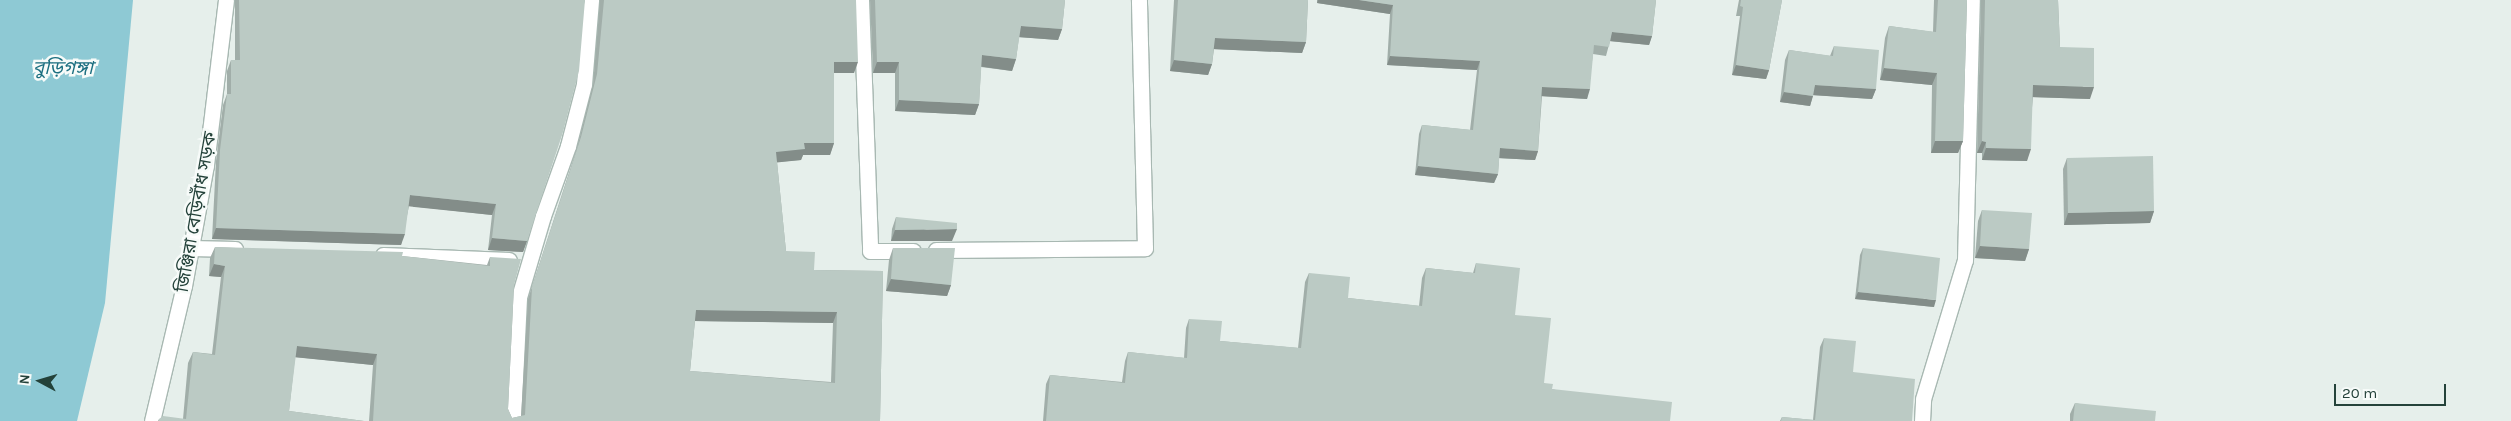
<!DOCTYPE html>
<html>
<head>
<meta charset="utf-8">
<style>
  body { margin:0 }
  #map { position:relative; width:2511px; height:421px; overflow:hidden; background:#e6efeb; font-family:Karla,"Noto Sans Bengali",sans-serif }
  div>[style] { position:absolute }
  .water>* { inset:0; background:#8ec9d4 }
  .roads { filter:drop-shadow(1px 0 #a8b8b2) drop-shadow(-1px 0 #a8b8b2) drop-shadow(0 1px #a8b8b2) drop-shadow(0 -1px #a8b8b2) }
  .minor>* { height:15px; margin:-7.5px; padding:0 7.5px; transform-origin:7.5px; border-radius:7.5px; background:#fff }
  .tertiary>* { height:15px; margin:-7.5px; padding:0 7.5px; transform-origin:7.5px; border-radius:7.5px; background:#fff }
  .wall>* { inset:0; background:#a1aea9 }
  .shaded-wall>* { inset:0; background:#838d89 }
  .building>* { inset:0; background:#bbcac4 }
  span { translate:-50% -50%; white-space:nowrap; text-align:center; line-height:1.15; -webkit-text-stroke:5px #f7fbf9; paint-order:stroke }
  .street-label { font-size:18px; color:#24423a }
  .water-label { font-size:19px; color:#1c6f80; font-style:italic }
  .north { position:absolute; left:15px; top:356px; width:50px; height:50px; -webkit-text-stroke:4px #f7fbf9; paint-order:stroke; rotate:276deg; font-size:14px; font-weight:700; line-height:20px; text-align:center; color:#24423a }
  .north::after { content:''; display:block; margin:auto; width:18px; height:22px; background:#24423a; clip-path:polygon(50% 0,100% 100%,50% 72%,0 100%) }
  .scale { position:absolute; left:2334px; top:384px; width:112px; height:22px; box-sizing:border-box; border:2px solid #24423a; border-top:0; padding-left:6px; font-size:15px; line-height:18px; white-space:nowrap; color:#24423a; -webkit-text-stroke:4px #f7fbf9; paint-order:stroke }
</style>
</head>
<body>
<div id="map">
  <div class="water">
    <i style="clip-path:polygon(0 0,133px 0,105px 303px,77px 421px,0 421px)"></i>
  </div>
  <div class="roads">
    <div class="minor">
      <i style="left:861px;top:0;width:251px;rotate:87.9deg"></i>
      <i style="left:870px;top:251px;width:43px"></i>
      <i style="left:191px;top:248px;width:44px;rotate:1.3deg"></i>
      <i style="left:936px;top:250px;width:209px;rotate:-0.5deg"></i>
      <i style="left:1145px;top:248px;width:248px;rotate:-91.4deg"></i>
      <i style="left:383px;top:255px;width:126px;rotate:2.3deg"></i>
      <i style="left:513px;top:421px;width:124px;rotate:-87.2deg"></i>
      <i style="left:519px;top:297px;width:84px;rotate:-73.5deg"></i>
      <i style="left:543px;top:216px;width:74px;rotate:-70.3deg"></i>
      <i style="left:568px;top:146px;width:64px;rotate:-75.5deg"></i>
      <i style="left:584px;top:84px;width:84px;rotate:-85.2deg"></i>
      <i style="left:1922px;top:421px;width:22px;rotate:-87deg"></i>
      <i style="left:1923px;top:399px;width:145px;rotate:-73.2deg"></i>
      <i style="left:1965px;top:260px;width:260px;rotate:-88.5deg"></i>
    </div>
    <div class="tertiary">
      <i style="left:152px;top:421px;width:139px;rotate:-76.7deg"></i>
      <i style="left:184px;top:286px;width:123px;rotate:-79.7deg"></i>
      <i style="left:206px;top:165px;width:166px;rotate:-83.1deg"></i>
    </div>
  </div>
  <div class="wall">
    <i style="clip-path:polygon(235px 0,585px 0,527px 241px,523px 252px,488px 250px,492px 215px,409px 206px,401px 245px,212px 239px,216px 161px,223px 105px,227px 94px,227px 71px,231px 60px,235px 60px)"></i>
    <i style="clip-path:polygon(evenodd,600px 0,856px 0,854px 73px,834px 73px,834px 143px,830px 155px,803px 155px,801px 160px,777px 162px,786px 251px,814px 270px,883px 271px,880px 421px,369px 421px,373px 365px,295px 357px,289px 411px,364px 421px,158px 421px,159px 419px,183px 419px,188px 363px,193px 352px,212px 354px,221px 277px,209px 276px,210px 258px,215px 247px,402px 256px,487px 265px,490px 257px,514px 285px,508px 409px,512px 418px,521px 416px,528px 299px,577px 148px,593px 85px,600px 0,695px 321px,833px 323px,831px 382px,690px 371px,695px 321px)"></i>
    <i style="clip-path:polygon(870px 0,1065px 0,1062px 29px,1058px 40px,1019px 37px,1016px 59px,1012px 71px,981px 67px,979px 104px,975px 115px,895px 111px,895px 73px,873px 73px)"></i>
    <i style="clip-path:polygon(1174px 0,1308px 0,1306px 42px,1302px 53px,1214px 49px,1212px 64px,1208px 75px,1170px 71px)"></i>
    <i style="clip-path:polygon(1317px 0,1656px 0,1652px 36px,1649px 45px,1610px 41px,1606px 56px,1593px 54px,1587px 99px,1542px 96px,1538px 151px,1535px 160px,1499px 158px,1498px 174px,1494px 183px,1415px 175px,1419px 134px,1422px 125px,1470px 130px,1477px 70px,1387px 65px,1390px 14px,1317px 3px)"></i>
    <i style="clip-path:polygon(1739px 0,1782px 0,1769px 70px,1766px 79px,1732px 75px,1740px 16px,1736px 16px)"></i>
    <i style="clip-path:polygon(1934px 0,1967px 0,1963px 141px,1958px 153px,1931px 153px,1932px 85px,1880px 80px,1885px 38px,1889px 26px,1933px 32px)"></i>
    <i style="clip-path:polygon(1981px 0,2058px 0,2060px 47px,2090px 99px,2033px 97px,2027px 161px,1982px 160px,1982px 153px,1977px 153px)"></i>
    <i style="clip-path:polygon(1834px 46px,1876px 89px,1872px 99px,1813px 95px,1810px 106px,1780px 102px,1785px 60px,1789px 50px,1830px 56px)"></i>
    <i style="clip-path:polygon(2067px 158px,2154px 211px,2150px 223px,2064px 225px,2063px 169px)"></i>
    <i style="clip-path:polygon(1982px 210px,2029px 249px,2025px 261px,1975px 258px,1978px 221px)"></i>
    <i style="clip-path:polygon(896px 217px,952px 241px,891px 241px,892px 229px)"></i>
    <i style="clip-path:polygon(893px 248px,951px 285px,947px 296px,886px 291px,889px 260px)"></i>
    <i style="clip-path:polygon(1863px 248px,1934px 307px,1855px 299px,1860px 255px)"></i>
    <i style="clip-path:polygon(1476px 263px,1515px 315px,1544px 383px,1552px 389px,1670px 421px,1043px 421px,1046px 384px,1050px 375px,1122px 382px,1125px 361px,1128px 352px,1184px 358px,1186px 328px,1189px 319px,1220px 341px,1298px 348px,1305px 282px,1309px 273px,1348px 298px,1419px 306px,1422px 278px,1426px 268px,1473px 273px)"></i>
    <i style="clip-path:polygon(1824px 338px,1853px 372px,1912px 421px,1780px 421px,1782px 417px,1813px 420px,1820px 347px)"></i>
    <i style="clip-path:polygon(2075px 403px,2155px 421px,2070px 421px,2070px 414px)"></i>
  </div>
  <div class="shaded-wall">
    <i style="clip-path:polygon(1318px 0,1359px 0,1393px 5px,1390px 14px,1317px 3px)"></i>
    <i style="clip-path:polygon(1021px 26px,1062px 29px,1058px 40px,1017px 37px)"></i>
    <i style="clip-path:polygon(1612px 32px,1652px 36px,1649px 45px,1609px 41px)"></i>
    <i style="clip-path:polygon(1215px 38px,1306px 42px,1302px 53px,1211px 49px)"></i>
    <i style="clip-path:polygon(982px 55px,1016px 59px,1012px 71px,977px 66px)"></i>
    <i style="clip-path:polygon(1390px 56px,1480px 61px,1477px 70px,1387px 65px)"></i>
    <i style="clip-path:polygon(1174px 60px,1212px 64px,1208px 75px,1170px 71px)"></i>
    <i style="clip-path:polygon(834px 62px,858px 62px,854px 73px,830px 73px)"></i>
    <i style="clip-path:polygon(877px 62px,899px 62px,895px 73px,873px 73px)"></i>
    <i style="clip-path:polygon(1736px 65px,1769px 70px,1766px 79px,1732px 75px)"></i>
    <i style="clip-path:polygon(1884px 68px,1937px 73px,1932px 85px,1880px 80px)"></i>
    <i style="clip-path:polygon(1815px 85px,1876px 89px,1872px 99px,1811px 95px)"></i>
    <i style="clip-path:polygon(2033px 85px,2094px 87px,2090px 99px,2029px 97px)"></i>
    <i style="clip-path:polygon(1542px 87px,1590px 89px,1587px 99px,1539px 96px)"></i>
    <i style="clip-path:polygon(1784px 92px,1813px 96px,1810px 106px,1780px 102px)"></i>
    <i style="clip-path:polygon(899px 100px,979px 104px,975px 115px,895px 111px)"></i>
    <i style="clip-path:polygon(1935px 141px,1963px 141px,1958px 153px,1931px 153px)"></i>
    <i style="clip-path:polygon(1982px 141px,1986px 142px,1982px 153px,1977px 153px)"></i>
    <i style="clip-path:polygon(804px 143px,834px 143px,830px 155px,803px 155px,801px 160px,772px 163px,776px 152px)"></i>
    <i style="clip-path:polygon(1500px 148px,1538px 151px,1535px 160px,1497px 158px)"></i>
    <i style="clip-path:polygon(1986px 148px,2031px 149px,2027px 161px,1982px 160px)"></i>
    <i style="clip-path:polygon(1418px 166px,1498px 174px,1494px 183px,1415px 175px)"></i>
    <i style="clip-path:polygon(410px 195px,496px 204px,492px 215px,406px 206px)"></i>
    <i style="clip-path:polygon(2154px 211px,2150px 223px,2064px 225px,2068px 213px)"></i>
    <i style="clip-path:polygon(216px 228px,405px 234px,401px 245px,212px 239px)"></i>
    <i style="clip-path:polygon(957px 229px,952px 241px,891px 241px,895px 230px)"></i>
    <i style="clip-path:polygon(492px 238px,527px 241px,523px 252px,488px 250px)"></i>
    <i style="clip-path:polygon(1980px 246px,2029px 249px,2025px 261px,1975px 258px)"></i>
    <i style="clip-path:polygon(214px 264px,225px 266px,221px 277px,209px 276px)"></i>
    <i style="clip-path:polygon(891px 279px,951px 285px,947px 296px,886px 291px)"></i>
    <i style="clip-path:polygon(1858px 292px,1936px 300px,1934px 307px,1855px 299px)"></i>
    <i style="clip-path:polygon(696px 310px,837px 312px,833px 323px,692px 321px)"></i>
    <i style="clip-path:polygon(297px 346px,377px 354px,373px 365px,293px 357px)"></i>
  </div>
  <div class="building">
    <i style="clip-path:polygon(239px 0,585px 0,579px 71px,563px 132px,527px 241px,492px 238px,496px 204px,410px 195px,405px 234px,216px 228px,220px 150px,227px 94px,231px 94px,231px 60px,240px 60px)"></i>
    <i style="clip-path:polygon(evenodd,604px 0,856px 0,858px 62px,834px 62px,834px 143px,804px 143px,805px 149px,776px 152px,786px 251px,815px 252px,814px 270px,883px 271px,880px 421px,373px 421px,377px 354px,297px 346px,289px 411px,364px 421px,159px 421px,159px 419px,163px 416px,186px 419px,193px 352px,215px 355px,225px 266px,214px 264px,215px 247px,403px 252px,402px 256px,490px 266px,490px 257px,521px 259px,514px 285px,508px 409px,512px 418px,525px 415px,532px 287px,581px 137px,597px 74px,604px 0,696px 310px,837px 312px,835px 383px,690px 371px,696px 310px)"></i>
    <i style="clip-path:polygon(875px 0,1065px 0,1062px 29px,1021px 26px,1016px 59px,982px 55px,979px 104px,899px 100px,899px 62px,877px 62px)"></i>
    <i style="clip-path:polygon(1178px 0,1308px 0,1306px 42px,1215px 38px,1212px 64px,1174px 60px)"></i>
    <i style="clip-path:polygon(1359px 0,1656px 0,1652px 36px,1612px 32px,1609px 47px,1594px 45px,1590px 89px,1542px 87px,1538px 151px,1500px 148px,1498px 174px,1418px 166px,1422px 125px,1473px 130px,1480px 61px,1390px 56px,1393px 5px)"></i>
    <i style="clip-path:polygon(1741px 0,1782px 0,1769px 70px,1736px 65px,1743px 7px,1740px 6px)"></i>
    <i style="clip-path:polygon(1938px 0,1967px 0,1963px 141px,1935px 141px,1937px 73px,1884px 68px,1889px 26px,1936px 32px)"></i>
    <i style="clip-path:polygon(1985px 0,2058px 0,2060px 47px,2094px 48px,2094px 87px,2033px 85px,2031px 149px,1986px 148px,1986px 142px,1982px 141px)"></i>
    <i style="clip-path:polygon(1834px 46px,1879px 50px,1876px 89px,1815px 85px,1813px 96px,1784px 92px,1789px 50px,1833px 56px)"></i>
    <i style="clip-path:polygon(2153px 156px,2154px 211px,2068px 213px,2067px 158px)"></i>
    <i style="clip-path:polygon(1982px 210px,2032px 213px,2029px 249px,1980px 246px)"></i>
    <i style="clip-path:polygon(896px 217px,957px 223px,957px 229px,895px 230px)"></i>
    <i style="clip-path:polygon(893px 248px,955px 248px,951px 285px,891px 279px)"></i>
    <i style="clip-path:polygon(1863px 248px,1940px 258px,1936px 300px,1858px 292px)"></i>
    <i style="clip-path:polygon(1476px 263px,1520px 268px,1515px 315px,1551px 318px,1544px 383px,1553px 384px,1552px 389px,1672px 402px,1670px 421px,1046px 421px,1050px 375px,1125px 383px,1128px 352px,1187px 358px,1189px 319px,1222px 321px,1220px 341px,1301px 348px,1309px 273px,1350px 277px,1348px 298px,1422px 306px,1426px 268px,1475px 273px)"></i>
    <i style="clip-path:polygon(1824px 338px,1856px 341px,1853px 372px,1915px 379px,1912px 421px,1781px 421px,1782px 417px,1815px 420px)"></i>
    <i style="clip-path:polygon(2075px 403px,2156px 411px,2155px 421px,2073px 421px)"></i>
  </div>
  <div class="street-label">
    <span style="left:196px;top:212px;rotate:-80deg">জিঞ্জিরা বেড়িবাঁধ সড়ক</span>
  </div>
  <div class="water-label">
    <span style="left:63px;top:69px">বুড়িগঙ্গা</span>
  </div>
  <div class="north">N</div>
  <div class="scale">20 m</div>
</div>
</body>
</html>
